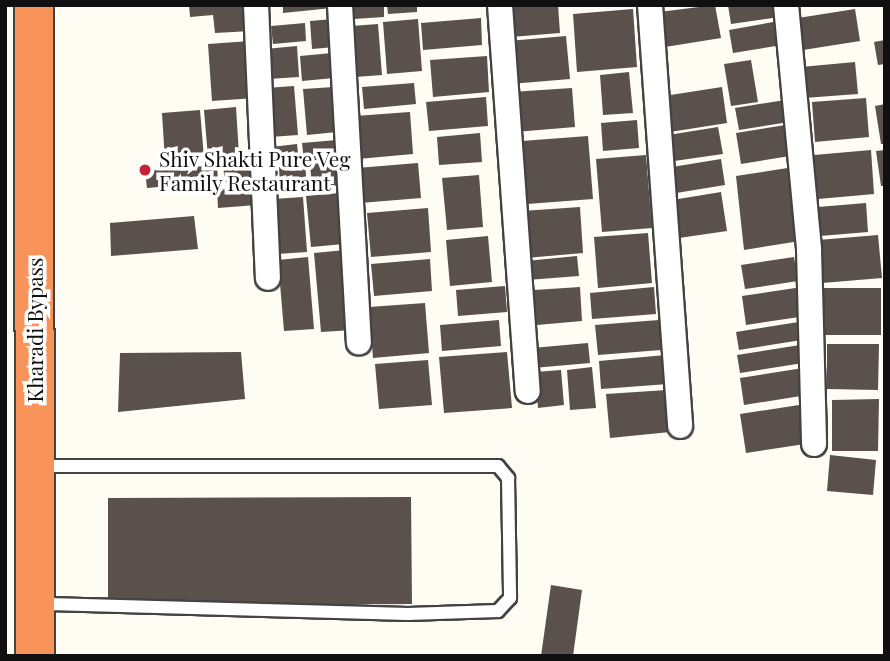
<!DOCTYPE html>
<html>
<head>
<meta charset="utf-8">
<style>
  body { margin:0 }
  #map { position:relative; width:890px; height:661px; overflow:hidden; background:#fffcf4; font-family:"Playfair Display",serif }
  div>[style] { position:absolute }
  .building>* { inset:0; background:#5a504c }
  .roads { filter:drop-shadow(2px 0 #434343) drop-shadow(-2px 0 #434343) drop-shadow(0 2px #434343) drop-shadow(0 -2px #434343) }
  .lane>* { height:12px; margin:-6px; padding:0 6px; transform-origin:6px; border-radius:6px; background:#fff }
  .street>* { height:24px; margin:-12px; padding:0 12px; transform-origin:12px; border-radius:12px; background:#fff }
  .highway>* { height:38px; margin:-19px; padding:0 19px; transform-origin:19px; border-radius:19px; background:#f89359 }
  .dots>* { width:19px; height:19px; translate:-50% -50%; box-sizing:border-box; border:4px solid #fff; border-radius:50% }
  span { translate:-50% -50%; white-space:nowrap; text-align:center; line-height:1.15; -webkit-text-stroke:7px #fff; paint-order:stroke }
  .poi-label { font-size:21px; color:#101010 }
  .left { translate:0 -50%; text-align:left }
  .street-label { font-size:21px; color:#101010 }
  .frame { position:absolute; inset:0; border:7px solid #101010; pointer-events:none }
</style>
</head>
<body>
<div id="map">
  <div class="building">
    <i style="clip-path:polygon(189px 5px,249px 5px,251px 31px,215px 33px,213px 15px,190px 17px)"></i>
    <i style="clip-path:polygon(283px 5px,331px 5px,332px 8px,283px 13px)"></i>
    <i style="clip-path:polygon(353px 5px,384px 5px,384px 17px,354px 19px)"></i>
    <i style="clip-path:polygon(387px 5px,417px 5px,417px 12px,388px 14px)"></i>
    <i style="clip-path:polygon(508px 5px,558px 5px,560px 33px,511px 37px)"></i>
    <i style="clip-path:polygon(715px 5px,721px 38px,665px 47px,659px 12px)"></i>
    <i style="clip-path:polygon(728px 5px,778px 5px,780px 17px,731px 24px)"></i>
    <i style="clip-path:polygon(633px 9px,637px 67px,577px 72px,573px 14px)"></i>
    <i style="clip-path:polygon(855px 9px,860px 41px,803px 50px,798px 18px)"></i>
    <i style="clip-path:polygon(481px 18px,482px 45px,423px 50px,421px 23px)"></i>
    <i style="clip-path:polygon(333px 19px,335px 47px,312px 49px,310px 21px)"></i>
    <i style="clip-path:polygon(418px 19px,422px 71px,387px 74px,383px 22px)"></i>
    <i style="clip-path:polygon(784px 20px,788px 44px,733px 53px,729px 30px)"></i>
    <i style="clip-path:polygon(305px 23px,306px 41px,273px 44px,271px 26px)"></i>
    <i style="clip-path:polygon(378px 24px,382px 75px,355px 77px,352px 26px)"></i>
    <i style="clip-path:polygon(566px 36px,570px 79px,510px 84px,507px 41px)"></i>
    <i style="clip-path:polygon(885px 40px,885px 64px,878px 65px,874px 42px)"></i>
    <i style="clip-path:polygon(250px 41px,255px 98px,212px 101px,208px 44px)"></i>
    <i style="clip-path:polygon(297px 46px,299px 77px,268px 79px,265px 49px)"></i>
    <i style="clip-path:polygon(332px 53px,334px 78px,302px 81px,300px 56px)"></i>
    <i style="clip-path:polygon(487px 56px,489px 92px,433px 97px,430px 60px)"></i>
    <i style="clip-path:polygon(751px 60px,758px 102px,731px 106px,724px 64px)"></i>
    <i style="clip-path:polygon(855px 62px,858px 94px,804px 98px,801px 67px)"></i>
    <i style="clip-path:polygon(629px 72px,633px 113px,603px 115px,600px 75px)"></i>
    <i style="clip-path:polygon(414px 83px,416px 104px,364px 109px,362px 87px)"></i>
    <i style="clip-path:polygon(294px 86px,298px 135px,270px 137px,266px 88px)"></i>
    <i style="clip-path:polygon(334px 87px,337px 132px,307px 135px,303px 89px)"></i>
    <i style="clip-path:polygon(722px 87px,727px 123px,670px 132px,664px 96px)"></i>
    <i style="clip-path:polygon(572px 88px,575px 127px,515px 132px,511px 92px)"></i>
    <i style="clip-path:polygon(486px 97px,488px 126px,429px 131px,426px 102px)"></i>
    <i style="clip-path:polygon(866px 98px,869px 137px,815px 142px,812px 102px)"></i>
    <i style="clip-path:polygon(791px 99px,795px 121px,739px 130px,735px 108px)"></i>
    <i style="clip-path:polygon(885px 104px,885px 144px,881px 144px,875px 106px)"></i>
    <i style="clip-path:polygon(236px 107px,239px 155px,208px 157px,204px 110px)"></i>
    <i style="clip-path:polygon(200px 110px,204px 158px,165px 161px,162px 113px)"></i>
    <i style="clip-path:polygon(410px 112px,413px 154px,358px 159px,355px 116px)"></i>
    <i style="clip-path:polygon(637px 120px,639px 148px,603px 151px,601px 123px)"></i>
    <i style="clip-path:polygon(792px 124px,796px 155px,741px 164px,736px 133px)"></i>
    <i style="clip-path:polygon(718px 127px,723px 154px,667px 162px,662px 136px)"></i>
    <i style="clip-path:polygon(480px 133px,482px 162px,439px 165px,437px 137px)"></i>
    <i style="clip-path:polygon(588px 136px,593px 199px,527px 204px,522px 141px)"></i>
    <i style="clip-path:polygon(337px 140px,339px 158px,304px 161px,302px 143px)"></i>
    <i style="clip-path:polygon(297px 144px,299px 162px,272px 164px,271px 147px)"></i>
    <i style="clip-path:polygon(871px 150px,874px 194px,818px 199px,814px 155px)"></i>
    <i style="clip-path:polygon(885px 150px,885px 186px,881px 186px,876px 151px)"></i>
    <i style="clip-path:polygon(646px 155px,652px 228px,602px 232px,596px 159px)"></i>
    <i style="clip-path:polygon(721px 159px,725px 185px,670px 194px,666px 168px)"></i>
    <i style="clip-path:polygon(341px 162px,343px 185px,312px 188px,310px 164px)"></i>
    <i style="clip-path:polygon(250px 163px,251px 182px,225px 183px,223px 165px)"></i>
    <i style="clip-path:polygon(418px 163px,421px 198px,360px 203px,357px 168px)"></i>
    <i style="clip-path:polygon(217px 165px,218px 182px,147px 188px,145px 171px)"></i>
    <i style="clip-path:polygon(305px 165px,307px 185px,280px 187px,279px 167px)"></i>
    <i style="clip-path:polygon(794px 167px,800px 241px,744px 250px,736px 176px)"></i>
    <i style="clip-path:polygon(479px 175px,483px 227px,447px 230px,442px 178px)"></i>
    <i style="clip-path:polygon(255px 187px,256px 205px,218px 208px,217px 190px)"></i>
    <i style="clip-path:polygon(721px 192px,727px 231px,672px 239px,666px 201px)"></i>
    <i style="clip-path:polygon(340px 193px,344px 244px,311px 247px,306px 196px)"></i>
    <i style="clip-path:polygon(303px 197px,307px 252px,277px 254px,273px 199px)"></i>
    <i style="clip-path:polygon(866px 203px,868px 232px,820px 236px,818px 207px)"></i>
    <i style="clip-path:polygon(580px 207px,583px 253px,526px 258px,522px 211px)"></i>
    <i style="clip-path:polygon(428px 208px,431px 252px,371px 257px,367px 213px)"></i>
    <i style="clip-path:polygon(194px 216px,198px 249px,111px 256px,110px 223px)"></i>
    <i style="clip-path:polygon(648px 233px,652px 283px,598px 288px,594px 237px)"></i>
    <i style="clip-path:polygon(878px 235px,882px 278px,822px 283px,818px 240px)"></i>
    <i style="clip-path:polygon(488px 236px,492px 282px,450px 286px,446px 240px)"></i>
    <i style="clip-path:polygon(346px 250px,353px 330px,321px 332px,314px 253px)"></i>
    <i style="clip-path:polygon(577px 256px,579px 276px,527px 280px,526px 261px)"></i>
    <i style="clip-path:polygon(308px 257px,314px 329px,284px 331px,278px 260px)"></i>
    <i style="clip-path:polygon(794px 257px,798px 281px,745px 289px,741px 265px)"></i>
    <i style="clip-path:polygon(430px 259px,432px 291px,374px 296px,371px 264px)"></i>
    <i style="clip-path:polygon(505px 286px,507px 312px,458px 316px,456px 290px)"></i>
    <i style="clip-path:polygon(580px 287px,582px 321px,537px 325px,534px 290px)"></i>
    <i style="clip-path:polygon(654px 287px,656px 314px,592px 319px,590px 293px)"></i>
    <i style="clip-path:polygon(802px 287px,806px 316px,746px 325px,742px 296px)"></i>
    <i style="clip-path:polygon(824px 288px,881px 288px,881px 335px,823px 335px)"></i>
    <i style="clip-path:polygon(425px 303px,429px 353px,373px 358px,369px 307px)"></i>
    <i style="clip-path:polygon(499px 320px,501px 346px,442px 351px,440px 325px)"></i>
    <i style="clip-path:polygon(659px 320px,661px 350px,598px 355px,595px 325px)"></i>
    <i style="clip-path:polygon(805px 321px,808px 339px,739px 350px,736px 332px)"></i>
    <i style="clip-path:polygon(588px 343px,590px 363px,533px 368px,532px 348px)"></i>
    <i style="clip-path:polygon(827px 344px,879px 344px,878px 390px,827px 389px)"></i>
    <i style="clip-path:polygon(800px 345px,803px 363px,740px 373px,737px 355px)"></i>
    <i style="clip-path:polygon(241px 352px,245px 399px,118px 412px,120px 353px)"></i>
    <i style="clip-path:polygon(507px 352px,512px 408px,444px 413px,439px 357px)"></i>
    <i style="clip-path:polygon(666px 355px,668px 384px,601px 389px,599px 361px)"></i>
    <i style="clip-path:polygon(428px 360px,432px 405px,379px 409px,375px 364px)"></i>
    <i style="clip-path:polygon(592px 367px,596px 408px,570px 410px,567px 370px)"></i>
    <i style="clip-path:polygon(803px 368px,807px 395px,744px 405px,740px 378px)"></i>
    <i style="clip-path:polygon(561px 370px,564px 405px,538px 408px,535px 372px)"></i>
    <i style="clip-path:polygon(667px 390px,670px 432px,610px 438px,606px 394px)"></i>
    <i style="clip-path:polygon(879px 399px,878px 451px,832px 451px,832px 400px)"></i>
    <i style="clip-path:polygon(799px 405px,805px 444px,746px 453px,740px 414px)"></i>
    <i style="clip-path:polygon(830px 455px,876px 460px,873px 495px,827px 491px)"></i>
    <i style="clip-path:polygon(411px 497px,412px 604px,108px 606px,108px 498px)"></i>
    <i style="clip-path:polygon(551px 585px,582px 590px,573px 656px,541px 656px)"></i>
  </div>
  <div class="roads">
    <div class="lane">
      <i style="left:38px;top:466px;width:460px"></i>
      <i style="left:498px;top:466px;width:16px;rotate:50deg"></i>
      <i style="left:508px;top:478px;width:120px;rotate:89deg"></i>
      <i style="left:510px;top:598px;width:18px;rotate:133deg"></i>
      <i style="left:498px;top:611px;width:90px;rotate:178.1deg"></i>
      <i style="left:408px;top:614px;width:369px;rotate:-178.4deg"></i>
    </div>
    <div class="street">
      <i style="left:256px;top:5px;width:273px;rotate:87.5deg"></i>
      <i style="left:340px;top:5px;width:338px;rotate:86.8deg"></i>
      <i style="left:500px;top:5px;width:387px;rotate:85.9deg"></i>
      <i style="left:650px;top:5px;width:422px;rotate:85.9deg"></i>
      <i style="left:786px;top:5px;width:246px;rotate:84.6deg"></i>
      <i style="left:809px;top:250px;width:194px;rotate:88.5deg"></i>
    </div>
    <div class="highway">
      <i style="left:34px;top:5px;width:651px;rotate:89.91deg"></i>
    </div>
  </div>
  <div class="dots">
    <i style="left:145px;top:170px;background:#c62339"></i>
  </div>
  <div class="poi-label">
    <span class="left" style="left:159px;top:170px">Shiv Shakti Pure Veg<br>Family Restaurant</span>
  </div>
  <div class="street-label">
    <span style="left:34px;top:330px;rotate:-90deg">Kharadi Bypass</span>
  </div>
  <div class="frame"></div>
</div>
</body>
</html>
